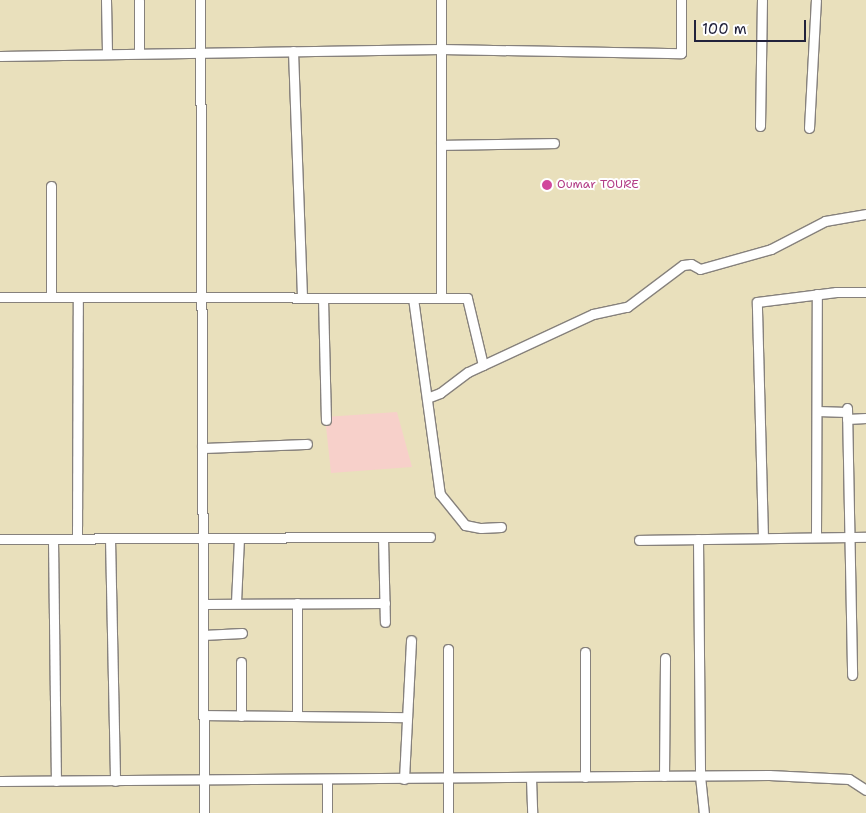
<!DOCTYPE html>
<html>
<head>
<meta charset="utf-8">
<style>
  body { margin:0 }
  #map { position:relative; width:866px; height:813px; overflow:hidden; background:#e9e0bc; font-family:"Shantell Sans",sans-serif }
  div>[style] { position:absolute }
  .built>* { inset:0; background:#f7d0ca }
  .roads { filter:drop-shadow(1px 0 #86817c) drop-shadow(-1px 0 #86817c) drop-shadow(0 1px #86817c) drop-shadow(0 -1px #86817c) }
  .minor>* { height:9px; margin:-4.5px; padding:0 4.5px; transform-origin:4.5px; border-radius:4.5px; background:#fff }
  .dots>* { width:14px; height:14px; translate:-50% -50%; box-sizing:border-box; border:2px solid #fff; border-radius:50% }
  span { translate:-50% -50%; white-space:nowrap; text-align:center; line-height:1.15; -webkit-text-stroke:4px #fff; paint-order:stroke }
  .hotel-label { font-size:12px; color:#b23c85 }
  .left { translate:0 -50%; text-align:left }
  .scale { position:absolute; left:694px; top:20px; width:112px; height:22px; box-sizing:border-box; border:2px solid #22223b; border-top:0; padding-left:6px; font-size:15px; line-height:18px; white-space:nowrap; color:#22223b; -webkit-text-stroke:4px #fff; paint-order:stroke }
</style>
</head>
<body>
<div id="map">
  <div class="built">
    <i style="clip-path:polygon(397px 412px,412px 467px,331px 473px,325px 417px)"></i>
  </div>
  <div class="roads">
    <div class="minor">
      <i style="left:106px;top:0;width:54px;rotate:88.9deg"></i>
      <i style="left:200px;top:0;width:813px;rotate:89.72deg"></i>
      <i style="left:441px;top:0;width:298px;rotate:90deg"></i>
      <i style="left:293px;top:51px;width:246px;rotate:87.9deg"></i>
      <i style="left:139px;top:53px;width:53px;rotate:-90deg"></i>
      <i style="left:0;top:56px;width:441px;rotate:-0.9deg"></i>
      <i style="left:441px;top:49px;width:240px;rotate:1deg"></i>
      <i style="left:681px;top:53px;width:53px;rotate:-90deg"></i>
      <i style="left:760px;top:126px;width:126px;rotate:-89.1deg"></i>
      <i style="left:809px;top:128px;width:128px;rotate:-86.9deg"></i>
      <i style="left:441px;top:145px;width:113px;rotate:-1deg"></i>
      <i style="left:51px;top:186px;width:111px;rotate:90deg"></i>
      <i style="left:0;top:297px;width:467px;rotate:0.1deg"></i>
      <i style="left:467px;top:298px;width:69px;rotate:76.6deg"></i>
      <i style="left:323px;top:298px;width:122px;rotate:88.6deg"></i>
      <i style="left:413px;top:298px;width:198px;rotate:82.2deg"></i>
      <i style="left:440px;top:494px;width:40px;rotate:51deg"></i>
      <i style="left:465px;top:525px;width:16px;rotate:11deg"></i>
      <i style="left:481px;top:528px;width:20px;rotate:-3deg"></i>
      <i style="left:427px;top:398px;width:14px;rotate:-21deg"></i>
      <i style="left:440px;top:393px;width:35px;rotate:-37deg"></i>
      <i style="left:468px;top:372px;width:138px;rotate:-24.9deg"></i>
      <i style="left:593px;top:314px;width:35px;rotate:-12deg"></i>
      <i style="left:627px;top:307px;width:70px;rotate:-36.9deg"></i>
      <i style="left:683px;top:265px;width:8px;rotate:-7deg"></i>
      <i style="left:691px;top:264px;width:10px;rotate:29deg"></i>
      <i style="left:700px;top:269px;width:74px;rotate:-15.7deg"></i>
      <i style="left:771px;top:249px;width:61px;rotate:-27.4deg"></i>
      <i style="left:825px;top:221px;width:42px;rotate:-9.7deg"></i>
      <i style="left:847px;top:408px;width:267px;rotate:88.9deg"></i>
      <i style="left:817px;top:411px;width:30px;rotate:2deg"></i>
      <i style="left:847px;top:419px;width:19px;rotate:-3deg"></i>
      <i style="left:202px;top:448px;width:105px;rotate:-2.2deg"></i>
      <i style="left:383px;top:537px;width:85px;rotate:88.7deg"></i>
      <i style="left:816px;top:537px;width:243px;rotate:-89.8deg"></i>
      <i style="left:110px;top:538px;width:243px;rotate:88.8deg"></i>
      <i style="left:763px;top:538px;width:236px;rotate:-91.5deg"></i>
      <i style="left:757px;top:302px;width:80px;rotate:-7.2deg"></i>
      <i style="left:836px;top:292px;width:30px"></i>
      <i style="left:0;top:539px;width:430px;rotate:-0.3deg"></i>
      <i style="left:53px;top:539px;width:242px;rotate:89.3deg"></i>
      <i style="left:77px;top:539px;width:242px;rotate:-89.8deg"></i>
      <i style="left:698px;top:539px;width:237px;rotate:89.5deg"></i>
      <i style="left:700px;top:776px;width:37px;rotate:84deg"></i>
      <i style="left:639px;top:540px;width:227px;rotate:-0.8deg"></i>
      <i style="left:236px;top:602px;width:64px;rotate:-87.3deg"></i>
      <i style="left:297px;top:603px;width:113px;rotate:90deg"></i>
      <i style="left:203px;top:604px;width:182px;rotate:-0.3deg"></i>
      <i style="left:203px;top:635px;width:39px;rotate:-3deg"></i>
      <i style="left:585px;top:652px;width:125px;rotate:90deg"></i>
      <i style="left:241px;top:662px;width:54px;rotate:90deg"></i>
      <i style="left:203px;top:715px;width:204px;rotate:0.6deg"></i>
      <i style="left:664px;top:776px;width:118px;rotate:-89.5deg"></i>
      <i style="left:531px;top:778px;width:35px;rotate:88deg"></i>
      <i style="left:404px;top:779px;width:139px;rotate:-87.1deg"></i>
      <i style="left:0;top:781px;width:769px;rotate:-0.45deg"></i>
      <i style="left:769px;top:775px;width:80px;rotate:2.9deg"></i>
      <i style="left:849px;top:779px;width:20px;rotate:33deg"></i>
      <i style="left:327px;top:813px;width:33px;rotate:-90deg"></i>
      <i style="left:448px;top:813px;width:164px;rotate:-90deg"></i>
    </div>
  </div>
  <div class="dots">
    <i style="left:547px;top:185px;background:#d1479c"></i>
  </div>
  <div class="hotel-label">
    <span class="left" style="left:557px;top:185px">Oumar TOURE</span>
  </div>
  <div class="scale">100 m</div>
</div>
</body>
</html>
